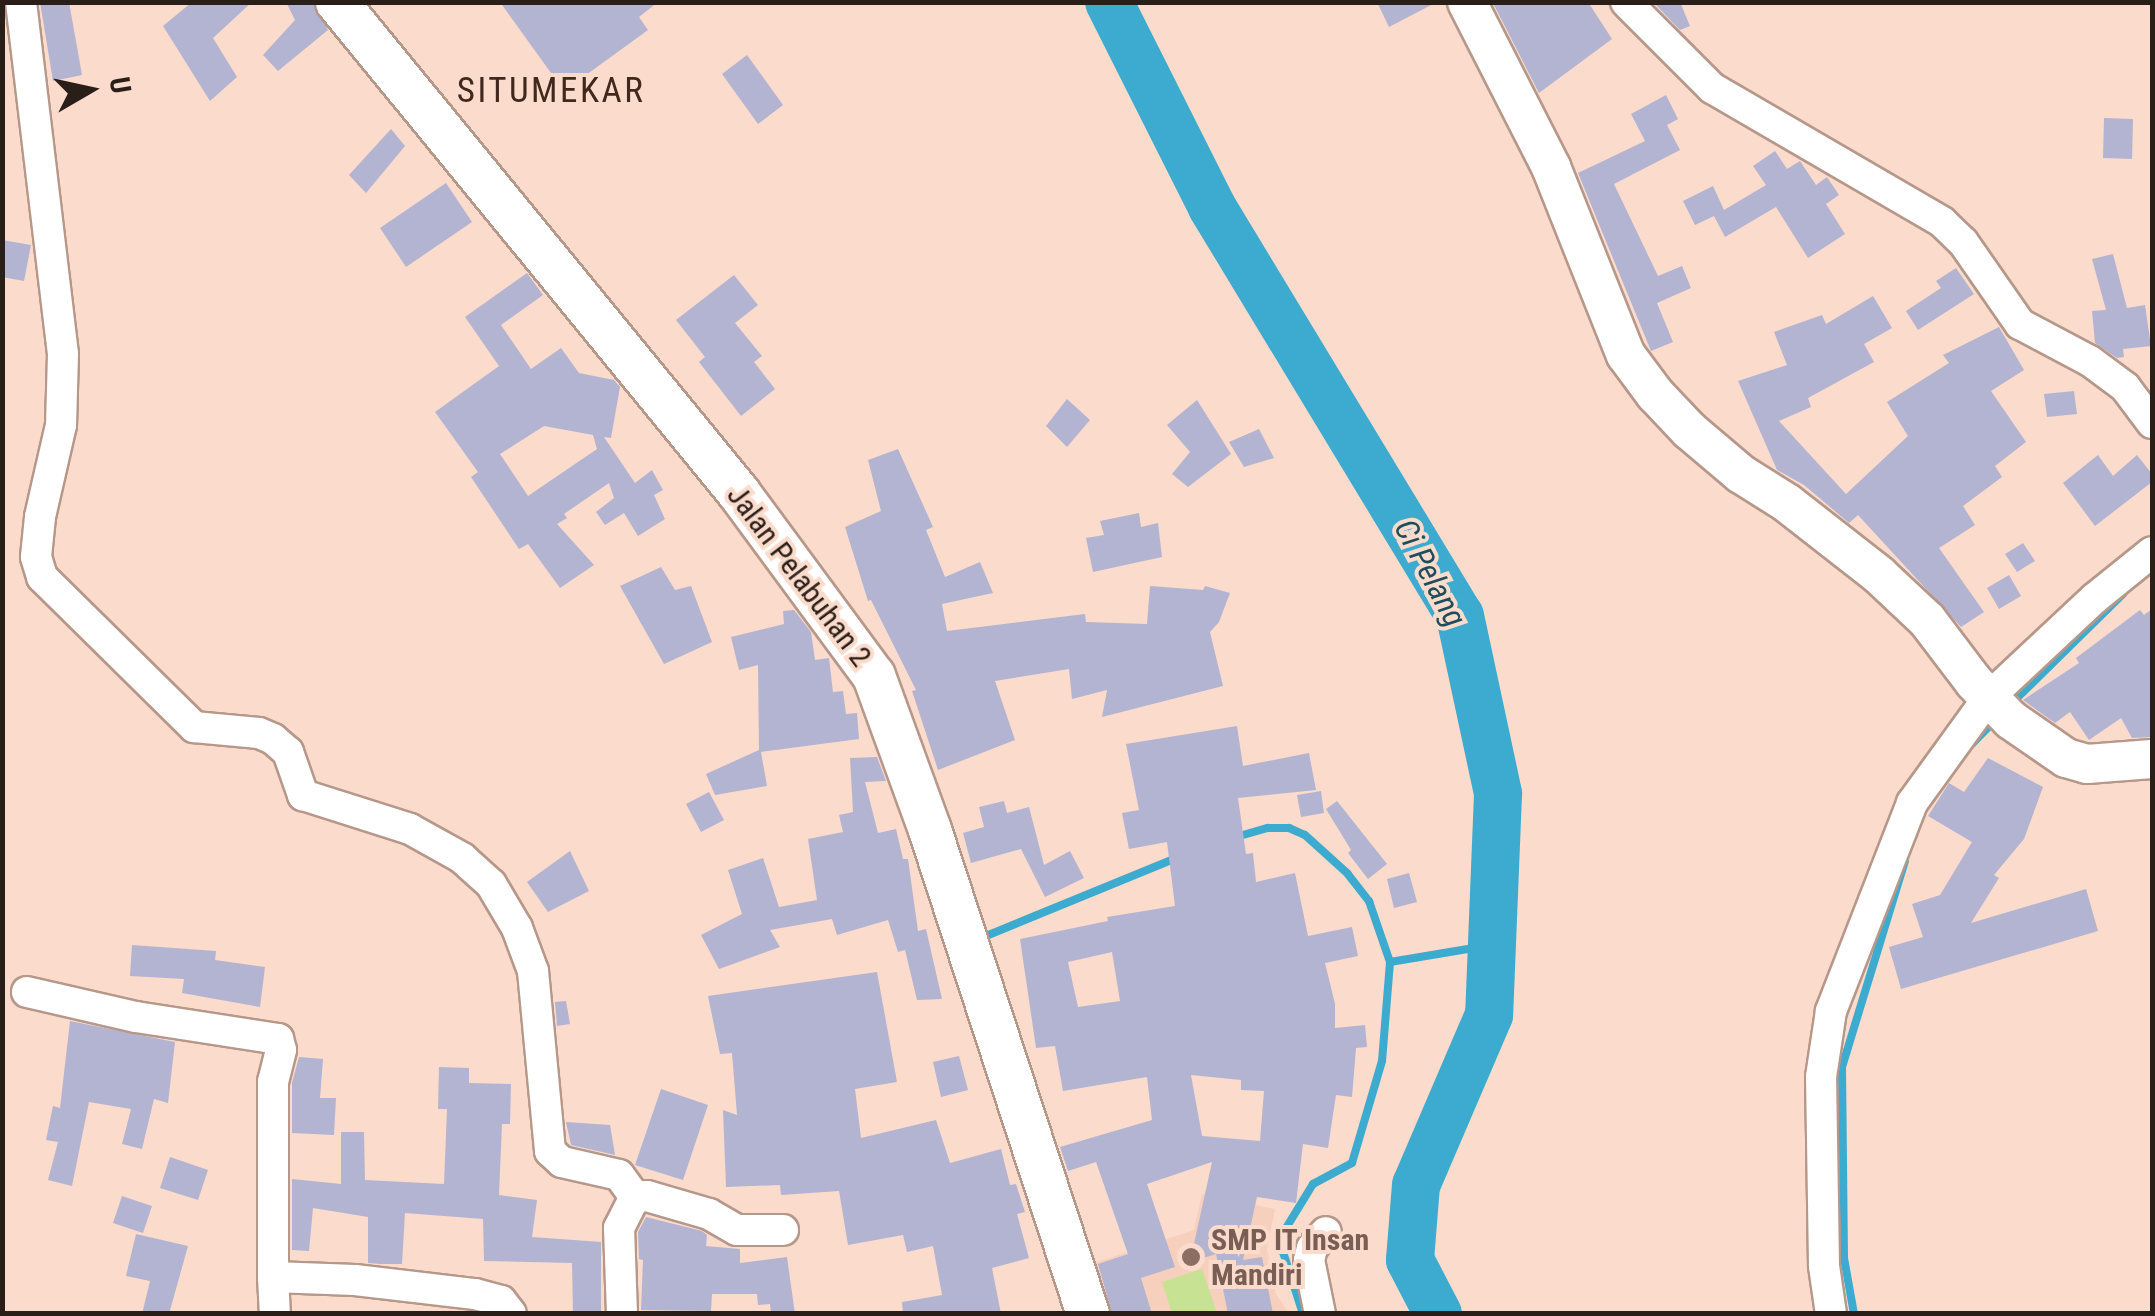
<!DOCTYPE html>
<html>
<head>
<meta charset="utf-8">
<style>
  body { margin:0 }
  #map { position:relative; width:2155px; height:1316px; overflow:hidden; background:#fbdbcb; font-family:"Roboto Condensed",sans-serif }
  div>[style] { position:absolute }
  .built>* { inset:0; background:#f7cfbd }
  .green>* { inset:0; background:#c6e292 }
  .stream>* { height:8px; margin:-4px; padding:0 4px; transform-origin:4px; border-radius:4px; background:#3daacf }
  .river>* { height:48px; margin:-24px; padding:0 24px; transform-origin:24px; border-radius:24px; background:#3daacf }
  .building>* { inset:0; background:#b3b4d1 }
  .roads { filter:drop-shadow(2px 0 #b6988a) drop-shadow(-2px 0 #b6988a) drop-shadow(0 2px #b6988a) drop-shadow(0 -2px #b6988a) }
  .minor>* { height:30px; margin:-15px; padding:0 15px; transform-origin:15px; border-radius:15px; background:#fff }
  .tertiary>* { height:38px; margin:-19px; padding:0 19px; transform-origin:19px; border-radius:19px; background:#fff }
  .secondary>* { height:42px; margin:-21px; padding:0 21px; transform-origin:21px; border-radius:21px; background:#fff }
  .dots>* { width:28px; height:28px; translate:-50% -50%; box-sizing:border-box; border:5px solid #fbdbcb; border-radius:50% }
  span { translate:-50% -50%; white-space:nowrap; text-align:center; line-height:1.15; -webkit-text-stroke:8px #fbdbcb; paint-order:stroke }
  .street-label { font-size:30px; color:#2a1e19 }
  .education-label { font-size:30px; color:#785e54; font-weight:700 }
  .left { translate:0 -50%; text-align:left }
  .water-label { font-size:32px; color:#1f4d5d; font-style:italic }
  .quarter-label { font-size:35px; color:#40281c; letter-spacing:2.5px }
  .frame { position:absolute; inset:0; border:5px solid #2a1e19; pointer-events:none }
  .north { position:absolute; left:40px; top:40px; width:100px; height:100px; -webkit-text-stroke:8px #fbdbcb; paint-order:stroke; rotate:81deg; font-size:28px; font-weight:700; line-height:40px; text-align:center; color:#2a1e19 }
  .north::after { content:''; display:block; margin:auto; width:35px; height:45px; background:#2a1e19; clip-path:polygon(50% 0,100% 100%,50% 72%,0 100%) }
</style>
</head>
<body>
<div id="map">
  <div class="built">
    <i style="clip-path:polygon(1202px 1194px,1275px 1209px,1267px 1249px,1276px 1294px,1289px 1313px,1107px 1313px,1091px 1264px,1194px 1230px)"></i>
  </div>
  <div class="green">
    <i style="clip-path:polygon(1202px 1269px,1217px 1313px,1172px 1313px,1162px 1282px)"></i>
  </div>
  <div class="stream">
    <i style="left:2012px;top:703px;width:156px;rotate:-44.5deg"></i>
    <i style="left:1970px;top:746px;width:36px;rotate:-46deg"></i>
    <i style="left:1236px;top:837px;width:33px;rotate:-16deg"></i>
    <i style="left:1268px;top:828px;width:21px"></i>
    <i style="left:1289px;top:828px;width:17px;rotate:24deg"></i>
    <i style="left:1305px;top:835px;width:57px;rotate:42.1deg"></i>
    <i style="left:1347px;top:873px;width:36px;rotate:52deg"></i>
    <i style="left:1369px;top:901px;width:65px;rotate:71deg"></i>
    <i style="left:1390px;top:962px;width:99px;rotate:94.6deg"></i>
    <i style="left:1382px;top:1061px;width:106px;rotate:106.4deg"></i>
    <i style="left:1352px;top:1163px;width:44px;rotate:151.7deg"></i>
    <i style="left:1313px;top:1184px;width:57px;rotate:121.5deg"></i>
    <i style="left:1283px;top:1233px;width:19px;rotate:90deg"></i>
    <i style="left:1283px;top:1252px;width:65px;rotate:72.1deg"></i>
    <i style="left:986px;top:936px;width:205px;rotate:-22.3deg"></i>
    <i style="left:1390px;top:962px;width:103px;rotate:-9.5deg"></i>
    <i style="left:1854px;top:1314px;width:57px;rotate:-100.1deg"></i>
    <i style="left:1844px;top:1258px;width:191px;rotate:-90.6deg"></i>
    <i style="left:1842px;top:1067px;width:215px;rotate:-73deg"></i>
  </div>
  <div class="river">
    <i style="left:1109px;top:2px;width:229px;rotate:63.3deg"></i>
    <i style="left:1212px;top:207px;width:478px;rotate:58.8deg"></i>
    <i style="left:1460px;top:616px;width:182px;rotate:77.9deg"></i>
    <i style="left:1498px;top:794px;width:221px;rotate:92.3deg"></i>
    <i style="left:1489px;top:1015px;width:185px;rotate:113.2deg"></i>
    <i style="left:1416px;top:1185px;width:75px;rotate:94.6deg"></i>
    <i style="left:1410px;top:1260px;width:61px;rotate:62.6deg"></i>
  </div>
  <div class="building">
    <i style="clip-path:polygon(40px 2px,69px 2px,82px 75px,53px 81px)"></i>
    <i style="clip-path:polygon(192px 2px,252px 2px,213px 38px,237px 77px,210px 101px,163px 26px)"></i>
    <i style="clip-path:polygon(286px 2px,313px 2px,328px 30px,278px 71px,263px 55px,295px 20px)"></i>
    <i style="clip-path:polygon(500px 2px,658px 2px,639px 17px,648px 30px,564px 91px)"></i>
    <i style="clip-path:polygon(1377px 2px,1437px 2px,1389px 27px)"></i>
    <i style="clip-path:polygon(1499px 2px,1588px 2px,1612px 39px,1539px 93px,1494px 5px)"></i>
    <i style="clip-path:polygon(1653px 2px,1680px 2px,1690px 26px,1680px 30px)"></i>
    <i style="clip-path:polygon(747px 55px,783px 105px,758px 124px,722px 74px)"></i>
    <i style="clip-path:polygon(1666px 95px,1678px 119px,1667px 125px,1680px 150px,1614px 184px,1658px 276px,1682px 266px,1691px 288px,1657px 303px,1673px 342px,1651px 351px,1578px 173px,1645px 141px,1631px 114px)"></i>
    <i style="clip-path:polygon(2104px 118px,2133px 119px,2132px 159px,2103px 158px)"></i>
    <i style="clip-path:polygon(391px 129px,405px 146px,366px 193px,349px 175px)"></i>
    <i style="clip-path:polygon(1775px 151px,1787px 169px,1800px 161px,1816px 185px,1827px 177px,1839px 195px,1826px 204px,1845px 234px,1808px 258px,1776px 207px,1725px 237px,1714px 216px,1695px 225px,1683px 201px,1713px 186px,1724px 210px,1766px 185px,1753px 166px)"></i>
    <i style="clip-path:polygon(446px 183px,472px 222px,406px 267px,380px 228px)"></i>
    <i style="clip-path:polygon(2px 240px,31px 245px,24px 281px,2px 277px)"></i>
    <i style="clip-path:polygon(2113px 254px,2127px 308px,2145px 305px,2151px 346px,2123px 349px,2124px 357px,2117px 358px,2095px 343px,2092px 311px,2106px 310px,2092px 259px)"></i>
    <i style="clip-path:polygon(1956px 268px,1974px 294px,1918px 330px,1906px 311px,1941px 288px,1936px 281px)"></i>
    <i style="clip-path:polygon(evenodd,527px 273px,543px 295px,501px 325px,531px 369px,561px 348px,579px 373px,614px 380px,620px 387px,611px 438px,604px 437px,635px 483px,652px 470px,663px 490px,654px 495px,665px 519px,638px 536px,624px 513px,605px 525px,596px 512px,614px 498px,609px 483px,564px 514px,567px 518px,557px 524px,594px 565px,560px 588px,528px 544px,519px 549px,471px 477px,478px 472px,435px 412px,499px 366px,465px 317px,527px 273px,544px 426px,593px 435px,597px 449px,528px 496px,500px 454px,544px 426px)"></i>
    <i style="clip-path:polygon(734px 275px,758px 305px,735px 323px,762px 356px,754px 362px,775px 389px,741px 416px,699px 362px,705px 357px,676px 320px)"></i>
    <i style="clip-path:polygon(1873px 296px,1892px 328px,1864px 344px,1874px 362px,1808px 398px,1811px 407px,1779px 421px,1846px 494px,1908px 436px,1887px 402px,1949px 363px,1943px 355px,1999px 327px,2024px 370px,1991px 391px,2026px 442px,1995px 466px,2002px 477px,1963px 506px,1975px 525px,1939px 548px,1984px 612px,1961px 627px,1858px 515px,1849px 523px,1804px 485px,1777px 470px,1738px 381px,1787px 365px,1774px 332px,1822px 315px,1826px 324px)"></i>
    <i style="clip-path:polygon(2074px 391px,2077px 414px,2047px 417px,2044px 394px)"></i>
    <i style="clip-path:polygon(1067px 399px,1090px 420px,1067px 447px,1046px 426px)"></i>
    <i style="clip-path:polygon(1197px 400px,1231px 454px,1188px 487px,1172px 474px,1190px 452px,1167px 425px)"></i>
    <i style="clip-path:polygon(1259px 429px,1274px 458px,1244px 467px,1229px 442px)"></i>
    <i style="clip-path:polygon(898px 449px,933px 527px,926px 530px,945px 577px,980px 562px,993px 593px,942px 604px,947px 631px,1085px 614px,1086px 622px,1147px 624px,1150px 586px,1203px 590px,1205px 586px,1230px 593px,1219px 622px,1210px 632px,1223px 686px,1102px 717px,1107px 690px,1072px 699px,1069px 669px,995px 681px,1015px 740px,938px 770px,912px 691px,916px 690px,871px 600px,868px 601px,845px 527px,881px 511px,868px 460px)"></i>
    <i style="clip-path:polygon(2098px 455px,2113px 476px,2137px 455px,2152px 474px,2152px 482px,2095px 526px,2063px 483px)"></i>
    <i style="clip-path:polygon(1139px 513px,1141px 527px,1158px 523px,1162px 557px,1093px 572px,1086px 538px,1104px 535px,1100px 521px)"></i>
    <i style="clip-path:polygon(2023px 543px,2035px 561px,2017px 572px,2005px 554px)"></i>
    <i style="clip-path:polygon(661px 567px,675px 590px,691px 586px,712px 642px,664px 664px,620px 586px)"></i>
    <i style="clip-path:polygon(2009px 575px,2021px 596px,1999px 609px,1987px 588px)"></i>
    <i style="clip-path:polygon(2152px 609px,2152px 737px,2132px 738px,2121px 718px,2089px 740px,2070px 712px,2055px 723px,2023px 700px,2079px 663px,2076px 658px,2140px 610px,2144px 615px)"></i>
    <i style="clip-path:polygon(794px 610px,811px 632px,815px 660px,829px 658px,833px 692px,843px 691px,846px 714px,857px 713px,859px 739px,761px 752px,767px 786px,715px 795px,706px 774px,759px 750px,758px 665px,739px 670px,731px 637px,784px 624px,783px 611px)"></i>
    <i style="clip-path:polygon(evenodd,1237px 726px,1243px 766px,1309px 753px,1316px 790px,1238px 798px,1246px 854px,1253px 853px,1256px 882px,1295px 873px,1308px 936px,1352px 927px,1358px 956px,1325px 963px,1335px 1004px,1335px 1028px,1365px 1025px,1367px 1047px,1356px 1048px,1352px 1097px,1336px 1095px,1328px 1148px,1303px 1144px,1296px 1203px,1257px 1197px,1243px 1260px,1262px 1257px,1273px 1314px,1228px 1314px,1216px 1254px,1190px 1262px,1212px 1162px,1147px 1184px,1175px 1267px,1141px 1278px,1152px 1314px,1112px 1314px,1098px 1264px,1128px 1254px,1096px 1162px,1068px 1171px,1060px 1147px,1152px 1120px,1147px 1077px,1063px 1091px,1055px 1046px,1036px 1048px,1020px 939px,1108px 921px,1107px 917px,1175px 906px,1167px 842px,1129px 849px,1122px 813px,1139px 810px,1126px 744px,1237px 726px,1112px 952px,1120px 1001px,1078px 1007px,1068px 962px,1112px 952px,1237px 726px,1191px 1075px,1241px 1080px,1241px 1090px,1264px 1091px,1260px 1141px,1202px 1136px,1191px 1075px)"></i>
    <i style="clip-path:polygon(877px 757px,886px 781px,865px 782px,878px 833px,896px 829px,903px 859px,908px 859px,918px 931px,926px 929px,942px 999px,917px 1000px,905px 950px,898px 952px,888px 920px,837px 935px,832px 919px,770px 930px,780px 947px,719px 969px,701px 935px,742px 914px,728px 870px,763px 858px,779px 907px,817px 900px,808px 839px,843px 832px,839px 815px,853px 812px,850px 758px)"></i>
    <i style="clip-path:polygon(1988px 758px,2043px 787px,2024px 839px,1994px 875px,1999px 878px,1971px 923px,2086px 889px,2098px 931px,1901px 989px,1889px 947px,1923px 937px,1912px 904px,1940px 895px,1972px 842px,1928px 816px,1949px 783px,1964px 792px)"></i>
    <i style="clip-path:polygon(1321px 791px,1324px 813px,1301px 817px,1297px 795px)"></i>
    <i style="clip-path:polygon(709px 792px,724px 820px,701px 832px,686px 804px)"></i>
    <i style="clip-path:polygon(1004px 801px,1007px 813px,1029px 807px,1044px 865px,1070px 851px,1084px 878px,1045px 897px,1021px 849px,971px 863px,963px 833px,984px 827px,979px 807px)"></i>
    <i style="clip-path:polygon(1337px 801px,1387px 864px,1368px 879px,1348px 853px,1351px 850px,1326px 809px)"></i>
    <i style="clip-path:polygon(570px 851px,589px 891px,548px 912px,527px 882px)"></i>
    <i style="clip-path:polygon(1409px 873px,1417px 902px,1394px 908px,1387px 879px)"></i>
    <i style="clip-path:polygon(132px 945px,216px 951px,215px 960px,265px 967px,260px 1007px,182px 993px,184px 979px,130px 976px)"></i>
    <i style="clip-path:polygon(877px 972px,897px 1082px,855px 1089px,861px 1138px,936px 1120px,950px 1163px,1001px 1149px,1010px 1185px,1016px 1184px,1025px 1212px,1017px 1214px,1029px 1258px,992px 1268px,1001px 1314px,903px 1314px,902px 1302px,942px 1295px,933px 1246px,907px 1252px,903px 1235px,848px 1245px,839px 1191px,781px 1195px,780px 1185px,726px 1187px,723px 1110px,737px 1115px,732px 1053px,720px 1054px,708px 996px)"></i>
    <i style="clip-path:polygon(566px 1001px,570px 1024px,557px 1026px,555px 1002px)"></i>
    <i style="clip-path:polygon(70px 1021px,175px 1042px,168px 1103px,154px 1099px,142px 1149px,122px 1144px,131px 1109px,89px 1102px,72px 1186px,48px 1180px,58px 1142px,46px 1140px,53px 1106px,60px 1108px)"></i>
    <i style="clip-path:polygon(959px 1056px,968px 1090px,941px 1097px,933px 1062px)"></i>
    <i style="clip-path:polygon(299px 1057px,323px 1059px,320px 1098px,336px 1098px,334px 1135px,292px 1133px,292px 1083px)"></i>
    <i style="clip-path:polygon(439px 1067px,469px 1068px,469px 1083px,511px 1084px,510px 1124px,502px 1124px,499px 1195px,537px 1200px,532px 1237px,601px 1242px,601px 1314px,573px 1314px,572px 1263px,484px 1261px,483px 1219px,405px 1213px,402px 1264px,380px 1264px,368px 1263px,368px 1217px,313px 1208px,309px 1251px,292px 1250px,292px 1179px,341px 1184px,341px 1132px,364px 1132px,365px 1180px,444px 1184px,447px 1109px,438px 1109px)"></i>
    <i style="clip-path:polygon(661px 1089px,708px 1105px,683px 1180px,635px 1165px)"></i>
    <i style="clip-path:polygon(566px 1122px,610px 1125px,615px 1155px,571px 1145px)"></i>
    <i style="clip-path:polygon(170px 1157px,208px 1170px,198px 1200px,160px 1188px)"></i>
    <i style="clip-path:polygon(122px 1196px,152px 1206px,143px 1233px,113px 1223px)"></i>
    <i style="clip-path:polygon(646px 1217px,702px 1231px,707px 1235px,706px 1246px,740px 1249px,740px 1263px,787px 1257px,795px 1314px,771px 1314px,770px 1304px,758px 1305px,757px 1294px,712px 1294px,711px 1311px,641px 1310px,643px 1260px,639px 1259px,638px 1232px)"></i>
    <i style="clip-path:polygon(136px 1234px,188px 1246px,169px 1314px,142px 1314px,150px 1281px,126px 1276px)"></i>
  </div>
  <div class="roads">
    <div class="minor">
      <i style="left:21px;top:2px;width:354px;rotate:83.2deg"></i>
      <i style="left:63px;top:354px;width:71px;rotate:91.6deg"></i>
      <i style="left:61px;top:425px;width:94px;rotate:102.9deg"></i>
      <i style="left:40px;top:517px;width:40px;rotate:95.7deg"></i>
      <i style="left:36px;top:557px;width:21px;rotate:73deg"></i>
      <i style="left:42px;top:577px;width:214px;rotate:44.6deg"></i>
      <i style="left:194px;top:727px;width:65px;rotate:5.3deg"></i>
      <i style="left:259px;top:733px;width:15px;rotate:23deg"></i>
      <i style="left:273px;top:739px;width:20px;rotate:41deg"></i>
      <i style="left:288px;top:752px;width:46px;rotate:70.8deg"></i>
      <i style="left:303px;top:795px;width:112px;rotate:17.6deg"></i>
      <i style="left:410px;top:829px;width:60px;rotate:29.1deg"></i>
      <i style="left:462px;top:858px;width:39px;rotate:42deg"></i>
      <i style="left:491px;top:884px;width:51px;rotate:59.4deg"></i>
      <i style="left:517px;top:928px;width:46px;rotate:69.6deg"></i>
      <i style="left:533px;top:971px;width:181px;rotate:84.6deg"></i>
      <i style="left:550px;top:1151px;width:16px;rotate:43deg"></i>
      <i style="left:562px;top:1162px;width:58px;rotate:12.8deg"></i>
      <i style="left:619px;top:1175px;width:27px;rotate:54deg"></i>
      <i style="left:1626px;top:2px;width:122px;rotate:45deg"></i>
      <i style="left:1712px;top:88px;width:266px;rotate:30.2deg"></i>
      <i style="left:1942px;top:222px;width:29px;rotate:44deg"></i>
      <i style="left:1963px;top:242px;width:100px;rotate:55.2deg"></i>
      <i style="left:2020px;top:324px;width:79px;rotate:27.9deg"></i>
      <i style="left:2090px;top:361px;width:44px;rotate:36.6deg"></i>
      <i style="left:2125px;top:387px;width:45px;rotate:53.1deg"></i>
      <i style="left:27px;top:992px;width:112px;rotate:12.9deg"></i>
      <i style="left:136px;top:1017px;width:144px;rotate:8.8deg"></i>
      <i style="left:278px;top:1039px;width:11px;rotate:75deg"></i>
      <i style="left:281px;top:1050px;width:32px;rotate:104deg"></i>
      <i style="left:273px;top:1081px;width:196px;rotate:90deg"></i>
      <i style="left:273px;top:1277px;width:82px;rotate:2.1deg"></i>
      <i style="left:355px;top:1280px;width:121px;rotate:6.7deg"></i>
      <i style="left:475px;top:1294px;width:27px;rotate:15deg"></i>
      <i style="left:501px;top:1301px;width:16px;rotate:52deg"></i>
      <i style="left:273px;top:1277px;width:37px;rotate:87deg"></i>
      <i style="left:622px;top:1314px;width:86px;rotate:-92deg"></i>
      <i style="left:619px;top:1228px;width:35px;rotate:-63deg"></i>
      <i style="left:635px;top:1197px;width:12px;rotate:-5deg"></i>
      <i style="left:647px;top:1196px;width:65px;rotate:16.2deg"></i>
      <i style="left:709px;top:1214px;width:32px;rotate:30deg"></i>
      <i style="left:737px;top:1230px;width:46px"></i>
      <i style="left:1320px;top:1314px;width:55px;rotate:-101.5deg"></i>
      <i style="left:1309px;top:1260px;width:12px;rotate:-76deg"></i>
      <i style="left:1312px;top:1248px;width:21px;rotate:-49deg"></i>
      <i style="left:1831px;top:1314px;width:49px;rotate:-98.3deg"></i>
      <i style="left:1824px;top:1266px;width:189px;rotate:-90.9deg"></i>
      <i style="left:1821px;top:1077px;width:67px;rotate:-81.4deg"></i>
      <i style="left:1831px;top:1011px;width:223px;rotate:-68.7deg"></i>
      <i style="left:1912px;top:803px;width:130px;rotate:-54.1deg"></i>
      <i style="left:1988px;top:698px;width:146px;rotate:-43.1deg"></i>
      <i style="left:2095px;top:598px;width:73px;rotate:-38.9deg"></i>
    </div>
    <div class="tertiary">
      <i style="left:1467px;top:2px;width:185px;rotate:63deg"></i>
      <i style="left:1551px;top:167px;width:202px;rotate:68.3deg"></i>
      <i style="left:1626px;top:355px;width:49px;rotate:53.4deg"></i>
      <i style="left:1655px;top:394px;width:50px;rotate:46.6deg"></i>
      <i style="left:1689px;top:430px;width:68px;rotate:40.2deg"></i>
      <i style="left:1741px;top:474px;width:54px;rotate:32.2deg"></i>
      <i style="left:1787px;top:503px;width:117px;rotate:38deg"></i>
      <i style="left:1879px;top:575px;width:66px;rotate:43.2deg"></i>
      <i style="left:1927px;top:620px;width:78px;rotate:52.8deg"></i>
      <i style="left:1974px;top:682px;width:53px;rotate:45.8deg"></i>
      <i style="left:2011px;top:720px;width:67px;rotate:34.6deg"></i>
      <i style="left:2066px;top:758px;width:22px;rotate:16deg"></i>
      <i style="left:2087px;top:764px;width:65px;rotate:-4.4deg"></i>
    </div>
    <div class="secondary">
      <i style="left:337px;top:2px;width:635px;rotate:50.69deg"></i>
      <i style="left:739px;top:493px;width:227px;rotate:53.6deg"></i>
      <i style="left:874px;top:676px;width:164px;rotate:70deg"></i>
      <i style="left:930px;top:830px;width:509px;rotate:71.92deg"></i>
    </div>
  </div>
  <div class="dots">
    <i style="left:1191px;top:1257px;background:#8d6e63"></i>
  </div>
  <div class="street-label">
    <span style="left:799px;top:576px;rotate:53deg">Jalan Pelabuhan 2</span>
  </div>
  <div class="education-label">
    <span class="left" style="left:1211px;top:1257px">SMP IT Insan<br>Mandiri</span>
  </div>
  <div class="water-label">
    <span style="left:1430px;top:573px;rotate:62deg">Ci Pelang</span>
  </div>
  <div class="quarter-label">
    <span style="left:551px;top:91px">SITUMEKAR</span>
  </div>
  <div class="frame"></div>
  <div class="north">U</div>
</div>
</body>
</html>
